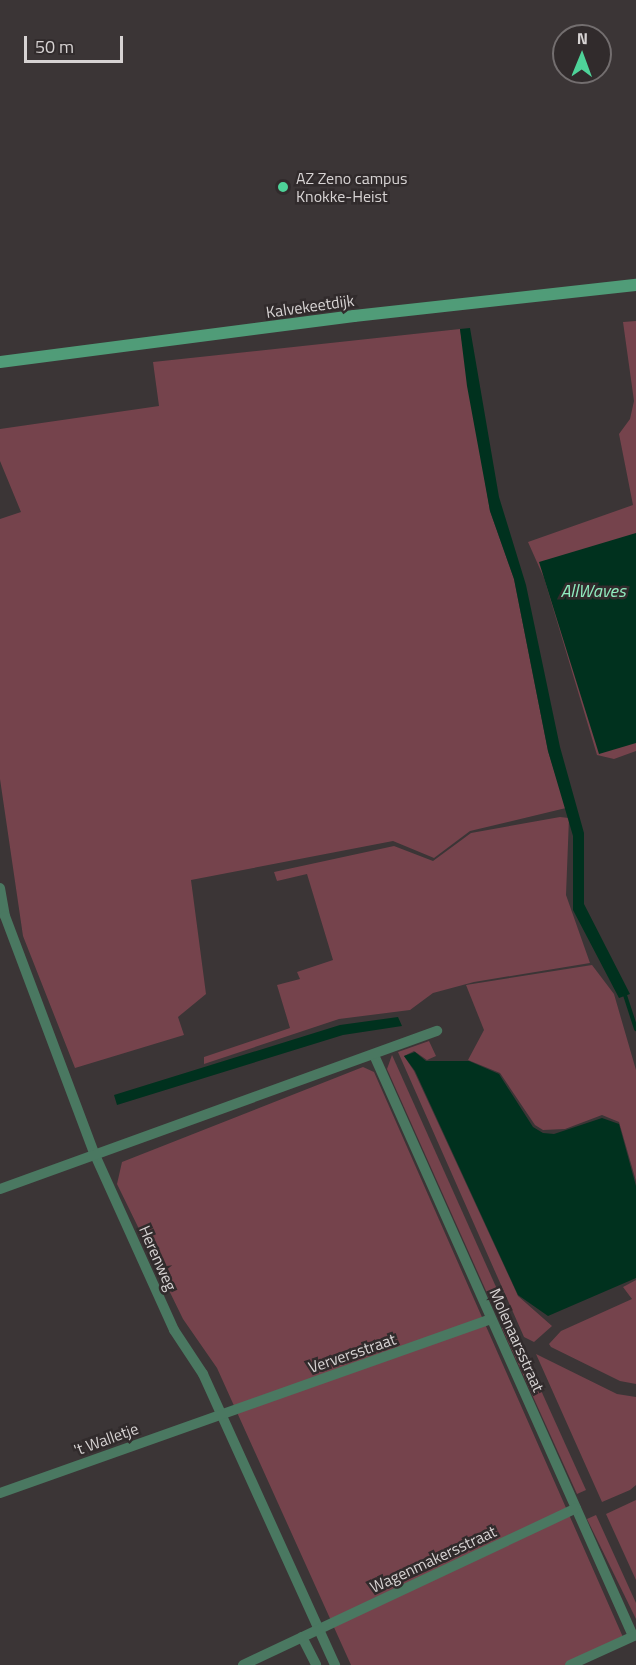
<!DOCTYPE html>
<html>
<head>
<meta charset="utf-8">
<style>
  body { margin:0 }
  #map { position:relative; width:636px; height:1665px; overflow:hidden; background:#3b3536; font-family:"Titillium Web",sans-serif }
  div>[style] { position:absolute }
  .green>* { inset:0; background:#75434c }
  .water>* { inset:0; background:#00311e }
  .stream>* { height:4px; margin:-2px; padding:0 2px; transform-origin:2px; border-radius:2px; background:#00311e }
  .street>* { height:10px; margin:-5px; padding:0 5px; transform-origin:5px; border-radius:5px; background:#4a7861 }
  .secondary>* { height:12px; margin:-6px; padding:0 6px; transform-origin:6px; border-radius:6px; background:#509c78 }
  .dots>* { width:16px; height:16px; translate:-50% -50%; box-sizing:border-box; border:3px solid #312b2c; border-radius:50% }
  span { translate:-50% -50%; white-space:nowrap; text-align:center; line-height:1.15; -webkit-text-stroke:5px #312b2c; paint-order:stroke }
  .poi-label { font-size:16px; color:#d7d3d3 }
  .left { translate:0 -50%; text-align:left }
  .street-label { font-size:16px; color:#d7d3d3 }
  .water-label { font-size:18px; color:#90ecbf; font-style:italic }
  .north { position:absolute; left:552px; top:24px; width:60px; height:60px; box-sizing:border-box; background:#312b2c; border:2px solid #736e6f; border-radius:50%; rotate:1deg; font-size:16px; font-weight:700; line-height:24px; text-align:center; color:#d7d3d3 }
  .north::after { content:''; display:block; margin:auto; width:21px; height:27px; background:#4ed399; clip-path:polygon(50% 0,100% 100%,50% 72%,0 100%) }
  .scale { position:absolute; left:24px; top:36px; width:99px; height:27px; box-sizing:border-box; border:3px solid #d7d3d3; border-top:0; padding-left:8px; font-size:18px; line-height:21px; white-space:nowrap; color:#d7d3d3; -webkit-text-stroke:4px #312b2c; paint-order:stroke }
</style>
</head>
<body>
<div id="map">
  <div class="green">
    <i style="clip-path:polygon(636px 321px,636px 751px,614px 759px,597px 755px,544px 578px,528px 542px,633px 505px,619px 434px,630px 419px,634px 401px,623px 322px)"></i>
    <i style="clip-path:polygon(460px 329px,490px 511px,514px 579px,548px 751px,566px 808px,470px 831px,434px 858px,393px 841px,191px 880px,206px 994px,178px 1017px,184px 1035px,75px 1068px,23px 936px,0 779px,0 519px,21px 512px,0 461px,0 429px,159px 406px,153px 362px)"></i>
    <i style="clip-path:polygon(560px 817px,569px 818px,566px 895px,590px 963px,474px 982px,433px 993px,410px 1010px,339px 1019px,204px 1064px,204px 1057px,290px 1028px,277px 985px,300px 979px,297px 972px,333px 960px,307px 874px,277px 881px,274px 872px,394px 846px,433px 861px,471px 833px)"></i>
    <i style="clip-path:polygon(592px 965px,614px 994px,636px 1070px,636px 1181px,619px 1122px,602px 1115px,565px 1129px,543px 1130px,535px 1125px,500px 1073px,468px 1060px,484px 1030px,466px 985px)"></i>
    <i style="clip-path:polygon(429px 1041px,436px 1056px,427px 1060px,414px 1051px,404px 1056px,414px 1071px,518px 1296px,552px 1326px,534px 1342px,524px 1337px,398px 1052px)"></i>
    <i style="clip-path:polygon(392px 1055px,501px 1298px,491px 1302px,387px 1069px)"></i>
    <i style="clip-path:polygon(363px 1067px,374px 1072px,626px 1644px,578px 1665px,351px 1665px,217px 1368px,183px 1319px,117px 1184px,122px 1162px)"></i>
    <i style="clip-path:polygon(636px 1280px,636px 1384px,620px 1381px,551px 1347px,549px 1344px,561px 1331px,632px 1299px,623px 1287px)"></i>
    <i style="clip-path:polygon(511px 1324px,586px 1490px,577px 1494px,502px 1328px)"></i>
    <i style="clip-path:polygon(536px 1354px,617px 1394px,636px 1397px,636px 1485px,630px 1490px,602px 1502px)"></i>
    <i style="clip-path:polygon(636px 1500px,636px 1580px,606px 1514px)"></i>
    <i style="clip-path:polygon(596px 1515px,636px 1603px,636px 1619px,587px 1519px)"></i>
  </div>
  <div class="water">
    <i style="clip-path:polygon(470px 328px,499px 497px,526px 585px,560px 747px,584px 833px,584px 904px,630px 994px,619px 998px,573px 910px,573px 836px,548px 751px,514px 579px,490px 511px,467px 386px,460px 329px)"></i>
    <i style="clip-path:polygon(636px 533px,636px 743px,599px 754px,539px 562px)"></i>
    <i style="clip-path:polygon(398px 1017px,402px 1026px,343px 1035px,117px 1105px,114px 1095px,340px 1025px)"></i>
    <i style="clip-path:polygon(415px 1052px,426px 1061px,469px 1061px,499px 1074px,533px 1127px,543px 1133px,554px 1134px,602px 1118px,619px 1124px,636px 1186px,636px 1278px,548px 1316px,518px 1295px,415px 1071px,404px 1056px)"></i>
  </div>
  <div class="stream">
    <i style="left:624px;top:992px;width:39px;rotate:72deg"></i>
  </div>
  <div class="street">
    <i style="left:0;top:888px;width:28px;rotate:80deg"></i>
    <i style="left:5px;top:916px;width:255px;rotate:69.4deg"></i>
    <i style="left:95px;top:1155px;width:192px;rotate:65.7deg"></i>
    <i style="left:174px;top:1330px;width:53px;rotate:56.6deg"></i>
    <i style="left:203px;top:1374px;width:320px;rotate:65.6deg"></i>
    <i style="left:374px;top:1055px;width:636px;rotate:65.97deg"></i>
    <i style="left:0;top:1189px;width:465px;rotate:-19.9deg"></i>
    <i style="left:0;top:1493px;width:521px;rotate:-19.51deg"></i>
    <i style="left:302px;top:1637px;width:31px;rotate:63deg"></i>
    <i style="left:243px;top:1665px;width:368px;rotate:-25.2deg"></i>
    <i style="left:570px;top:1665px;width:72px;rotate:-24.4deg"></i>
  </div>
  <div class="secondary">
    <i style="left:0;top:362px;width:357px;rotate:-7.4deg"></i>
    <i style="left:354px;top:316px;width:284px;rotate:-6.3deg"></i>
  </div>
  <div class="dots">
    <i style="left:283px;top:187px;background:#4ed399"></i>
  </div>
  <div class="poi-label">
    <span class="left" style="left:296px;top:187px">AZ Zeno campus<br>Knokke-Heist</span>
  </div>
  <div class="street-label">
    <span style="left:310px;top:306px;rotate:-8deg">Kalvekeetdijk</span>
    <span style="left:158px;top:1258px;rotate:66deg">Herenweg</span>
    <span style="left:517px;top:1340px;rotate:66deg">Molenaarsstraat</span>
    <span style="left:352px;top:1353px;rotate:-19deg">Verversstraat</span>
    <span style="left:106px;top:1439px;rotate:-20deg">'t Walletje</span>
    <span style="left:433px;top:1559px;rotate:-25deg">Wagenmakersstraat</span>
  </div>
  <div class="water-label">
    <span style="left:593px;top:591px">AllWaves</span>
  </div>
  <div class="north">N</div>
  <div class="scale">50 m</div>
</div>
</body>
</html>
